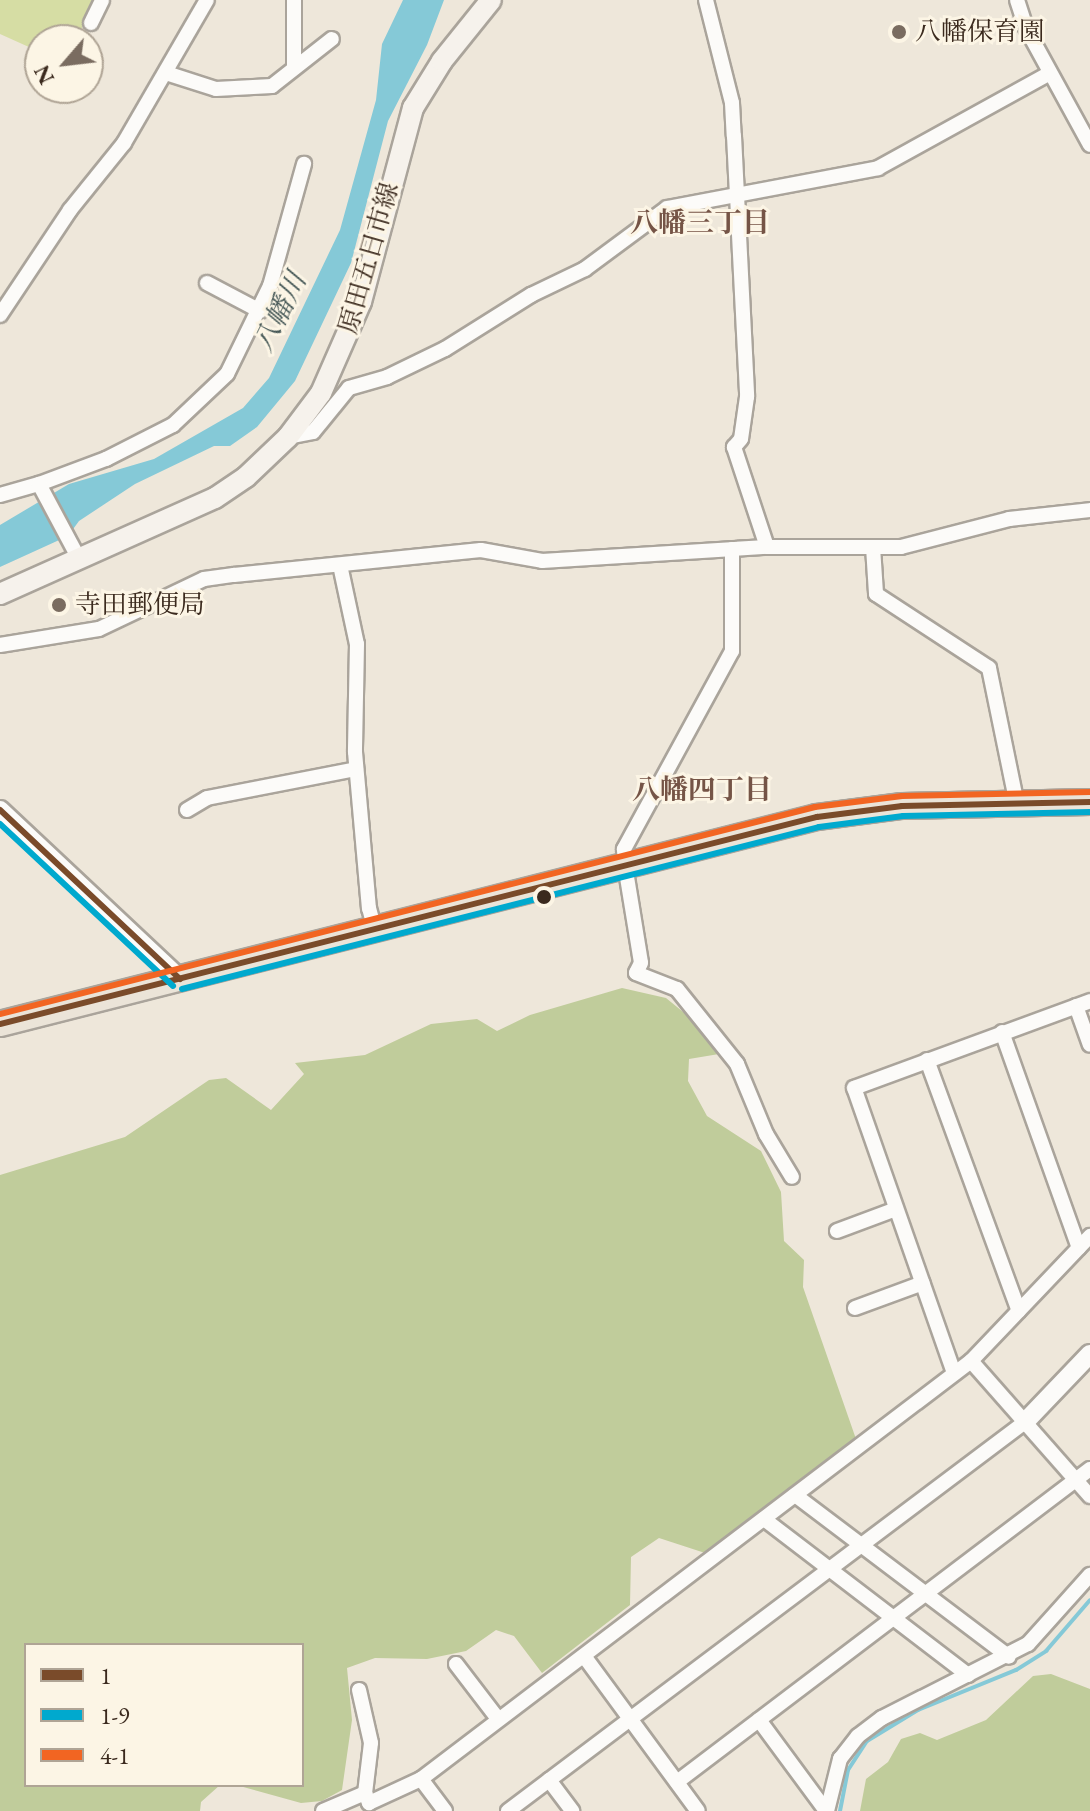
<!DOCTYPE html>
<html>
<head>
<meta charset="utf-8">
<style>
  body { margin:0 }
  #map { position:relative; width:1090px; height:1811px; overflow:hidden; background:#eee7da; font-family:"EB Garamond","Noto Serif JP",serif }
  div>[style] { position:absolute }
  .green>* { inset:0; background:#d6dda4 }
  .forest>* { inset:0; background:#c0cc9b }
  .water>* { inset:0; background:#85c9d7 }
  .stream>* { height:4px; margin:-2px; padding:0 2px; transform-origin:2px; border-radius:2px; background:#85c9d7 }
  .roads { filter:drop-shadow(2px 0 #aaa49b) drop-shadow(-2px 0 #aaa49b) drop-shadow(0 2px #aaa49b) drop-shadow(0 -2px #aaa49b) }
  .minor>* { height:14px; margin:-7px; padding:0 7px; transform-origin:7px; border-radius:7px; background:#fcfbf9 }
  .tertiary>* { height:18px; margin:-9px; padding:0 9px; transform-origin:9px; border-radius:9px; background:#fcfbf9 }
  .secondary>* { height:20px; margin:-10px; padding:0 10px; transform-origin:10px; border-radius:10px; background:#f6f2ec }
  .primary>* { height:24px; margin:-12px; padding:0 12px; transform-origin:12px; border-radius:12px; background:#ebe4d8 }
  .bus-1>* { height:6px; margin:-3px; padding:0 3px; transform-origin:3px; border-radius:3px; background:#7a4b2a }
  .bus-2>* { height:6px; margin:-3px; padding:0 3px; transform-origin:3px; border-radius:3px; background:#00a9ce }
  .bus-3>* { height:6px; margin:-3px; padding:0 3px; transform-origin:3px; border-radius:3px; background:#f26522 }
  .dots>* { width:22px; height:22px; translate:-50% -50%; box-sizing:border-box; border:4px solid #fcf5e5; border-radius:50% }
  span { translate:-50% -50%; white-space:nowrap; text-align:center; line-height:1.15; -webkit-text-stroke:6px #fcf5e5; paint-order:stroke }
  .poi-label { font-size:26px; color:#3b2a1e }
  .left { translate:0 -50%; text-align:left }
  .street-label { font-size:26px; color:#3b2a1e }
  .neighbourhood-label { font-size:28px; color:#755446; font-weight:700 }
  .water-label { font-size:28px; color:#445655; font-style:italic }
  .legend { position:absolute; left:24px; top:1643px; width:280px; height:144px; box-sizing:border-box; background:#fcf5e5; border:2px solid #afa495; margin:0; padding:10px 14px; list-style:none; font-size:24px; color:#3b2a1e }
  .legend li { display:flex; align-items:center; gap:16px; height:40px }
  .legend b { width:40px; border:2px solid #afa495 }
  .north { position:absolute; left:24px; top:24px; width:80px; height:80px; box-sizing:border-box; background:#fcf5e5; border:2px solid #afa495; border-radius:50%; rotate:242deg; font-size:22px; font-weight:700; line-height:32px; text-align:center; color:#3b2a1e }
  .north::after { content:''; display:block; margin:auto; width:28px; height:36px; background:#7a6c60; clip-path:polygon(50% 0,100% 100%,50% 72%,0 100%) }
</style>
</head>
<body>
<div id="map">
  <div class="green">
    <i style="clip-path:polygon(0 0,96px 0,87px 10px,81px 31px,64px 40px,40px 40px,40px 52px,0 34px)"></i>
  </div>
  <div class="forest">
    <i style="clip-path:polygon(622px 988px,666px 998px,704px 1029px,719px 1054px,689px 1059px,688px 1081px,707px 1116px,761px 1151px,781px 1192px,784px 1241px,804px 1260px,803px 1287px,856px 1439px,705px 1553px,659px 1538px,631px 1557px,630px 1605px,542px 1673px,514px 1636px,496px 1630px,466px 1651px,427px 1659px,375px 1658px,347px 1668px,352px 1720px,342px 1790px,322px 1801px,301px 1803px,236px 1785px,302px 1785px,302px 1645px,26px 1645px,26px 1785px,220px 1785px,201px 1802px,200px 1811px,0 1811px,0 1175px,125px 1137px,209px 1080px,226px 1078px,271px 1110px,304px 1074px,295px 1063px,365px 1055px,431px 1024px,477px 1019px,497px 1031px,530px 1015px)"></i>
    <i style="clip-path:polygon(1051px 1674px,1090px 1689px,1090px 1811px,860px 1811px,866px 1779px,888px 1762px,901px 1739px,920px 1733px,937px 1740px,986px 1720px,1033px 1676px)"></i>
  </div>
  <div class="water">
    <i style="clip-path:polygon(403px 0,444px 0,427px 45px,388px 121px,351px 263px,295px 381px,257px 427px,230px 446px,214px 446px,135px 484px,79px 521px,68px 536px,0 567px,0 525px,69px 484px,154px 459px,243px 408px,269px 378px,340px 230px,376px 100px,382px 44px)"></i>
  </div>
  <div class="stream">
    <i style="left:840px;top:1811px;width:42px;rotate:-79deg"></i>
    <i style="left:848px;top:1770px;width:35px;rotate:-57deg"></i>
    <i style="left:867px;top:1741px;width:60px;rotate:-31.3deg"></i>
    <i style="left:918px;top:1710px;width:106px;rotate:-22.2deg"></i>
    <i style="left:1016px;top:1670px;width:36px;rotate:-32deg"></i>
    <i style="left:1046px;top:1651px;width:67px;rotate:-49.2deg"></i>
  </div>
  <div class="roads">
    <div class="minor">
      <i style="left:294px;top:0;width:68px;rotate:90deg"></i>
      <i style="left:706px;top:0;width:106px;rotate:75.8deg"></i>
      <i style="left:732px;top:103px;width:33px;rotate:87deg"></i>
      <i style="left:734px;top:136px;width:261px;rotate:87.1deg"></i>
      <i style="left:747px;top:397px;width:42px;rotate:98.1deg"></i>
      <i style="left:741px;top:439px;width:11px;rotate:131deg"></i>
      <i style="left:734px;top:447px;width:105px;rotate:71.7deg"></i>
      <i style="left:1017px;top:0;width:29px;rotate:72deg"></i>
      <i style="left:1026px;top:28px;width:133px;rotate:61.3deg"></i>
      <i style="left:91px;top:23px;width:25px;rotate:-64deg"></i>
      <i style="left:166px;top:73px;width:52px;rotate:17.7deg"></i>
      <i style="left:216px;top:89px;width:56px;rotate:-3.1deg"></i>
      <i style="left:272px;top:86px;width:76px;rotate:-38.1deg"></i>
      <i style="left:207px;top:283px;width:60px;rotate:27.8deg"></i>
      <i style="left:0;top:315px;width:126px;rotate:-56.3deg"></i>
      <i style="left:70px;top:210px;width:86px;rotate:-51.1deg"></i>
      <i style="left:124px;top:143px;width:165px;rotate:-59.9deg"></i>
      <i style="left:288px;top:437px;width:25px;rotate:-11deg"></i>
      <i style="left:313px;top:432px;width:57px;rotate:-50.7deg"></i>
      <i style="left:349px;top:388px;width:40px;rotate:-16deg"></i>
      <i style="left:387px;top:377px;width:64px;rotate:-25.8deg"></i>
      <i style="left:445px;top:349px;width:102px;rotate:-32.1deg"></i>
      <i style="left:531px;top:295px;width:60px;rotate:-25.7deg"></i>
      <i style="left:585px;top:269px;width:102px;rotate:-36.6deg"></i>
      <i style="left:667px;top:208px;width:215px;rotate:-10.7deg"></i>
      <i style="left:878px;top:168px;width:196px;rotate:-28.9deg"></i>
      <i style="left:39px;top:484px;width:72px;rotate:-20.5deg"></i>
      <i style="left:106px;top:459px;width:75px;rotate:-26.9deg"></i>
      <i style="left:173px;top:425px;width:74px;rotate:-43.4deg"></i>
      <i style="left:227px;top:374px;width:98px;rotate:-64deg"></i>
      <i style="left:270px;top:286px;width:127px;rotate:-74.4deg"></i>
      <i style="left:0;top:495px;width:41px;rotate:-15.8deg"></i>
      <i style="left:39px;top:484px;width:85px;rotate:61.9deg"></i>
      <i style="left:873px;top:547px;width:47px;rotate:86.3deg"></i>
      <i style="left:876px;top:594px;width:135px;rotate:33.2deg"></i>
      <i style="left:989px;top:668px;width:139px;rotate:78.4deg"></i>
      <i style="left:732px;top:549px;width:102px;rotate:90deg"></i>
      <i style="left:732px;top:651px;width:226px;rotate:118.6deg"></i>
      <i style="left:624px;top:849px;width:16px;rotate:86deg"></i>
      <i style="left:625px;top:865px;width:99px;rotate:80.7deg"></i>
      <i style="left:641px;top:963px;width:11px;rotate:117deg"></i>
      <i style="left:636px;top:973px;width:44px;rotate:21.3deg"></i>
      <i style="left:677px;top:989px;width:96px;rotate:51.3deg"></i>
      <i style="left:737px;top:1064px;width:76px;rotate:67.5deg"></i>
      <i style="left:766px;top:1134px;width:50px;rotate:58.8deg"></i>
      <i style="left:340px;top:565px;width:81px;rotate:77.9deg"></i>
      <i style="left:357px;top:644px;width:108px;rotate:91.1deg"></i>
      <i style="left:355px;top:752px;width:157px;rotate:84.9deg"></i>
      <i style="left:369px;top:908px;width:23px;rotate:75deg"></i>
      <i style="left:0;top:645px;width:100px;rotate:-9.2deg"></i>
      <i style="left:99px;top:629px;width:116px;rotate:-25.5deg"></i>
      <i style="left:204px;top:579px;width:30px;rotate:-8deg"></i>
      <i style="left:234px;top:575px;width:248px;rotate:-5.8deg"></i>
      <i style="left:481px;top:550px;width:62px;rotate:10.2deg"></i>
      <i style="left:542px;top:561px;width:225px;rotate:-3.6deg"></i>
      <i style="left:767px;top:547px;width:134px"></i>
      <i style="left:901px;top:547px;width:112px;rotate:-14.5deg"></i>
      <i style="left:1009px;top:519px;width:81px;rotate:-6.3deg"></i>
      <i style="left:187px;top:810px;width:23px;rotate:-31deg"></i>
      <i style="left:207px;top:798px;width:152px;rotate:-11deg"></i>
      <i style="left:1076px;top:1006px;width:41px;rotate:70.3deg"></i>
      <i style="left:1002px;top:1032px;width:229px;rotate:70.4deg"></i>
      <i style="left:927px;top:1060px;width:267px;rotate:69.9deg"></i>
      <i style="left:837px;top:1231px;width:63px;rotate:-20.4deg"></i>
      <i style="left:855px;top:1308px;width:72px;rotate:-20.2deg"></i>
      <i style="left:971px;top:1361px;width:180px;rotate:48.6deg"></i>
      <i style="left:954px;top:1373px;width:302px;rotate:-109.3deg"></i>
      <i style="left:854px;top:1088px;width:252px;rotate:-20.2deg"></i>
      <i style="left:795px;top:1495px;width:268px;rotate:37.1deg"></i>
      <i style="left:764px;top:1519px;width:257px;rotate:37.4deg"></i>
      <i style="left:584px;top:1656px;width:192px;rotate:53.7deg"></i>
      <i style="left:456px;top:1664px;width:69px;rotate:52.6deg"></i>
      <i style="left:359px;top:1690px;width:54px;rotate:77.2deg"></i>
      <i style="left:371px;top:1743px;width:50px;rotate:96.8deg"></i>
      <i style="left:759px;top:1720px;width:113px;rotate:53.6deg"></i>
      <i style="left:421px;top:1779px;width:40px;rotate:53deg"></i>
      <i style="left:549px;top:1780px;width:39px;rotate:53deg"></i>
      <i style="left:677px;top:1782px;width:518px;rotate:-37.16deg"></i>
      <i style="left:323px;top:1811px;width:46px;rotate:-23.2deg"></i>
      <i style="left:365px;top:1793px;width:11px;rotate:68deg"></i>
      <i style="left:369px;top:1803px;width:57px;rotate:-24.8deg"></i>
      <i style="left:421px;top:1779px;width:691px;rotate:-37.23deg"></i>
      <i style="left:971px;top:1361px;width:173px;rotate:-46.4deg"></i>
      <i style="left:508px;top:1811px;width:647px;rotate:-36.96deg"></i>
      <i style="left:827px;top:1811px;width:54px;rotate:-76deg"></i>
      <i style="left:840px;top:1759px;width:29px;rotate:-52deg"></i>
      <i style="left:858px;top:1736px;width:30px;rotate:-37deg"></i>
      <i style="left:882px;top:1718px;width:164px;rotate:-26.9deg"></i>
      <i style="left:1028px;top:1644px;width:93px;rotate:-48.1deg"></i>
    </div>
    <div class="tertiary">
      <i style="left:0;top:810px;width:247px;rotate:43.2deg"></i>
      <i style="left:1025px;top:1422px;width:94px;rotate:-46.3deg"></i>
    </div>
    <div class="secondary">
      <i style="left:0;top:594px;width:235px;rotate:-24.1deg"></i>
      <i style="left:215px;top:498px;width:37px;rotate:-34deg"></i>
      <i style="left:246px;top:477px;width:58px;rotate:-43.6deg"></i>
      <i style="left:288px;top:437px;width:55px;rotate:-53.1deg"></i>
      <i style="left:321px;top:393px;width:99px;rotate:-66.3deg"></i>
      <i style="left:361px;top:302px;width:201px;rotate:-75deg"></i>
      <i style="left:413px;top:108px;width:55px;rotate:-58.3deg"></i>
      <i style="left:442px;top:61px;width:78px;rotate:-51.2deg"></i>
    </div>
    <div class="primary">
      <i style="left:0;top:1024px;width:843px;rotate:-14.22deg"></i>
      <i style="left:817px;top:817px;width:86px;rotate:-7.4deg"></i>
      <i style="left:902px;top:806px;width:188px;rotate:-1.2deg"></i>
    </div>
  </div>
  <div class="bus-1">
    <i style="left:0;top:810px;width:247px;rotate:43.2deg"></i>
    <i style="left:0;top:1024px;width:843px;rotate:-14.22deg"></i>
    <i style="left:817px;top:817px;width:86px;rotate:-7.4deg"></i>
    <i style="left:902px;top:806px;width:188px;rotate:-1.2deg"></i>
  </div>
  <div class="bus-2">
    <i style="left:0;top:824px;width:237px;rotate:43.1deg"></i>
    <i style="left:182px;top:989px;width:657px;rotate:-14.27deg"></i>
    <i style="left:819px;top:827px;width:85px;rotate:-7.5deg"></i>
    <i style="left:903px;top:816px;width:187px;rotate:-1.2deg"></i>
  </div>
  <div class="bus-3">
    <i style="left:0;top:1014px;width:841px;rotate:-14.25deg"></i>
    <i style="left:815px;top:807px;width:88px;rotate:-7.2deg"></i>
    <i style="left:902px;top:796px;width:188px;rotate:-1.2deg"></i>
  </div>
  <div class="dots">
    <i style="left:899px;top:32px;background:#7a6c60"></i>
    <i style="left:59px;top:605px;background:#7a6c60"></i>
    <i style="left:544px;top:897px;background:#3b2a1e"></i>
  </div>
  <div class="poi-label">
    <span class="left" style="left:915px;top:32px">八幡保育園</span>
    <span class="left" style="left:75px;top:605px">寺田郵便局</span>
  </div>
  <div class="street-label">
    <span style="left:369px;top:258px;rotate:-74deg">原田五日市線</span>
  </div>
  <div class="neighbourhood-label">
    <span style="left:700px;top:222px">八幡三丁目</span>
    <span style="left:702px;top:789px">八幡四丁目</span>
  </div>
  <div class="water-label">
    <span style="left:279px;top:312px;rotate:-64deg">八幡川</span>
  </div>
  <ul class="legend">
  <li><b style="height:10px;background:#7a4b2a"></b>1</li>
  <li><b style="height:10px;background:#00a9ce"></b>1-9</li>
  <li><b style="height:10px;background:#f26522"></b>4-1</li>
  </ul>
  <div class="north">N</div>
</div>
</body>
</html>
